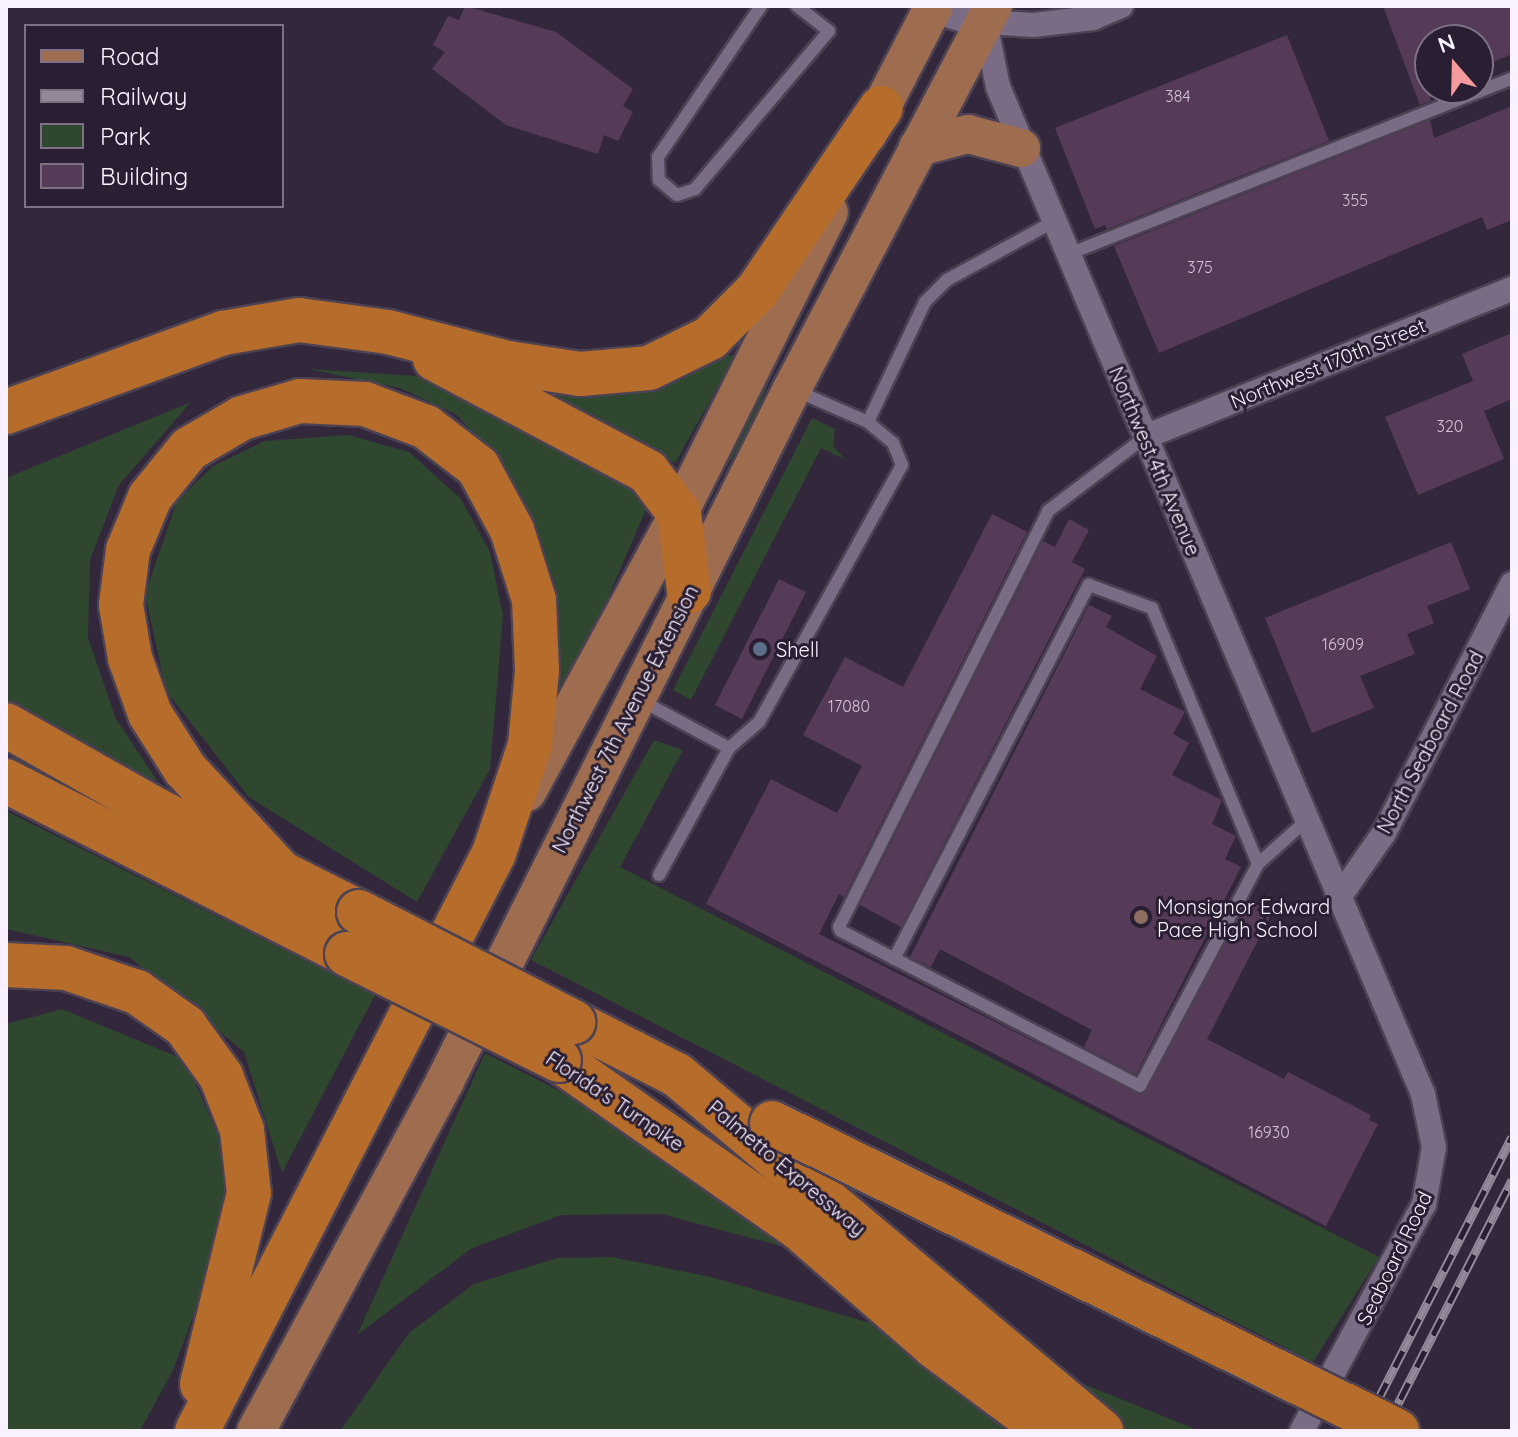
<!DOCTYPE html>
<html>
<head>
<meta charset="utf-8">
<style>
  body { margin:0 }
  #map { position:relative; width:1518px; height:1437px; overflow:hidden; background:#33273c; font-family:Quicksand,sans-serif }
  div>[style] { position:absolute }
  .green>* { inset:0; background:#2f462f }
  .building>* { inset:0; background:#563b59 }
  .roads { filter:drop-shadow(2px 0 #4c4253) drop-shadow(-2px 0 #4c4253) drop-shadow(0 2px #4c4253) drop-shadow(0 -2px #4c4253) }
  .lane>* { height:12px; margin:-6px; padding:0 6px; transform-origin:6px; border-radius:6px; background:#796c84 }
  .street>* { height:24px; margin:-12px; padding:0 12px; transform-origin:12px; border-radius:12px; background:#796c84 }
  .secondary>* { height:34px; margin:-17px; padding:0 17px; transform-origin:17px; border-radius:17px; background:#796c84 }
  .primary>* { height:38px; margin:-19px; padding:0 19px; transform-origin:19px; border-radius:19px; background:#9e6c4f }
  .highway>* { height:44px; margin:-22px; padding:0 22px; transform-origin:22px; border-radius:22px; background:#b66c2b }
  .rail>* { height:9px; margin-top:-4.5px; transform-origin:0; background:repeating-linear-gradient(90deg,#291e32 0 18px,#93899b 0 36px); box-sizing:border-box; border-block:2px solid #93899b }
  .bridges { filter:drop-shadow(2px 0 #4c4253) drop-shadow(-2px 0 #4c4253) drop-shadow(0 2px #4c4253) drop-shadow(0 -2px #4c4253) }
  .highway-bridge>* { height:44px; margin:-22px; padding:0 22px; transform-origin:22px; border-radius:22px; background:#b66c2b }
  .dots>* { width:22px; height:22px; translate:-50% -50%; box-sizing:border-box; border:4px solid #291e32; border-radius:50% }
  span { translate:-50% -50%; white-space:nowrap; text-align:center; line-height:1.15; -webkit-text-stroke:6px #291e32; paint-order:stroke }
  .number-label { font-size:16px; color:#d0c4d6 }
  .number-label span { -webkit-text-stroke-width:0 }
  .street-label { font-size:20px; color:#f9f1ff }
  .poi-label { font-size:20px; color:#f9f1ff }
  .left { translate:0 -50%; text-align:left }
  .frame { position:absolute; inset:0; border:8px solid #f9f1ff; pointer-events:none }
  .legend { position:absolute; left:24px; top:24px; width:260px; height:184px; box-sizing:border-box; background:#291e32; border:2px solid #7c7284; margin:0; padding:10px 14px; list-style:none; font-size:24px; color:#f9f1ff }
  .legend li { display:flex; align-items:center; gap:16px; height:40px }
  .legend b { width:40px; border:2px solid #7c7284 }
  .north { position:absolute; left:1414px; top:24px; width:80px; height:80px; box-sizing:border-box; background:#291e32; border:2px solid #7c7284; border-radius:50%; rotate:340deg; font-size:22px; font-weight:700; line-height:32px; text-align:center; color:#f9f1ff }
  .north::after { content:''; display:block; margin:auto; width:28px; height:36px; background:#f59b9e; clip-path:polygon(50% 0,100% 100%,50% 72%,0 100%) }
</style>
</head>
<body>
<div id="map">
  <div class="green">
    <i style="clip-path:polygon(720px 353px,735px 356px,675px 463px,505px 379px)"></i>
    <i style="clip-path:polygon(308px 369px,433px 377px,651px 498px,559px 711px,555px 583px,508px 472px,457px 415px,400px 388px)"></i>
    <i style="clip-path:polygon(771px 376px,748px 435px,726px 467px,727px 442px,759px 378px)"></i>
    <i style="clip-path:polygon(191px 402px,119px 485px,90px 560px,88px 638px,116px 719px,158px 782px,6px 706px,6px 478px)"></i>
    <i style="clip-path:polygon(812px 418px,835px 429px,833px 446px,846px 460px,821px 448px,691px 700px,673px 690px)"></i>
    <i style="clip-path:polygon(348px 435px,409px 452px,461px 499px,490px 552px,503px 616px,490px 769px,417px 902px,249px 797px,166px 691px,145px 594px,177px 501px,213px 466px,265px 441px)"></i>
    <i style="clip-path:polygon(654px 740px,683px 750px,620px 867px,1379px 1257px,1313px 1362px,531px 960px)"></i>
    <i style="clip-path:polygon(6px 811px,375px 995px,282px 1173px,244px 1052px,129px 957px,6px 929px)"></i>
    <i style="clip-path:polygon(62px 1009px,185px 1060px,241px 1187px,174px 1368px,140px 1431px,6px 1431px,6px 1024px)"></i>
    <i style="clip-path:polygon(485px 1053px,949px 1291px,661px 1214px,561px 1215px,472px 1248px,357px 1335px)"></i>
    <i style="clip-path:polygon(612px 1257px,711px 1277px,1086px 1385px,1200px 1431px,340px 1431px,409px 1333px,474px 1284px,557px 1258px)"></i>
  </div>
  <div class="building">
    <i style="clip-path:polygon(465px 6px,556px 32px,633px 89px,623px 106px,633px 112px,618px 141px,604px 135px,598px 154px,506px 125px,432px 69px,445px 52px,433px 45px,448px 16px,459px 20px)"></i>
    <i style="clip-path:polygon(1383px 6px,1512px 6px,1512px 54px,1478px 68px,1478px 40px,1430px 40px,1430px 101px,1420px 105px)"></i>
    <i style="clip-path:polygon(1287px 35px,1329px 141px,1107px 229px,1105px 225px,1095px 229px,1055px 128px)"></i>
    <i style="clip-path:polygon(1512px 106px,1512px 220px,1487px 230px,1482px 217px,1159px 353px,1114px 246px,1430px 120px,1434px 138px)"></i>
    <i style="clip-path:polygon(1512px 333px,1512px 399px,1484px 411px,1504px 459px,1418px 495px,1385px 417px,1473px 381px,1462px 354px)"></i>
    <i style="clip-path:polygon(992px 514px,1027px 532px,844px 897px,839px 894px,819px 934px,1141px 1095px,1249px 899px,1273px 911px,1207px 1039px,1284px 1079px,1288px 1072px,1371px 1115px,1369px 1120px,1378px 1124px,1326px 1226px,706px 904px,771px 779px,837px 813px,862px 766px,803px 735px,845px 657px,903px 687px)"></i>
    <i style="clip-path:polygon(1069px 519px,1089px 530px,1072px 562px,1085px 569px,901px 927px,860px 905px,1043px 541px,1055px 547px)"></i>
    <i style="clip-path:polygon(1451px 542px,1470px 589px,1427px 606px,1434px 623px,1407px 634px,1415px 654px,1360px 676px,1374px 708px,1312px 733px,1265px 618px)"></i>
    <i style="clip-path:polygon(779px 579px,806px 592px,742px 719px,715px 705px)"></i>
    <i style="clip-path:polygon(1089px 605px,1112px 616px,1106px 627px,1157px 656px,1140px 689px,1185px 712px,1173px 734px,1189px 743px,1172px 775px,1222px 800px,1212px 824px,1236px 836px,1225px 859px,1241px 867px,1136px 1074px,1084px 1047px,1092px 1030px,940px 949px,931px 967px,910px 957px)"></i>
  </div>
  <div class="roads">
    <div class="lane">
      <i style="left:761px;top:6px;width:183px;rotate:124.3deg"></i>
      <i style="left:658px;top:157px;width:23px;rotate:88deg"></i>
      <i style="left:659px;top:180px;width:23px;rotate:40deg"></i>
      <i style="left:677px;top:195px;width:19px;rotate:-18deg"></i>
      <i style="left:695px;top:189px;width:207px;rotate:-49.7deg"></i>
      <i style="left:829px;top:31px;width:41px;rotate:-142deg"></i>
      <i style="left:1066px;top:255px;width:480px;rotate:-21.6deg"></i>
      <i style="left:868px;top:422px;width:133px;rotate:-64.6deg"></i>
      <i style="left:925px;top:302px;width:31px;rotate:-45deg"></i>
      <i style="left:947px;top:280px;width:121px;rotate:-28.7deg"></i>
      <i style="left:642px;top:701px;width:99px;rotate:28.4deg"></i>
      <i style="left:1258px;top:864px;width:67px;rotate:-42deg"></i>
      <i style="left:659px;top:875px;width:145px;rotate:-61.1deg"></i>
      <i style="left:729px;top:748px;width:40px;rotate:-41deg"></i>
      <i style="left:759px;top:722px;width:294px;rotate:-60.9deg"></i>
      <i style="left:902px;top:465px;width:24px;rotate:-112deg"></i>
      <i style="left:893px;top:443px;width:33px;rotate:-140deg"></i>
      <i style="left:868px;top:422px;width:77px;rotate:-156.4deg"></i>
      <i style="left:894px;top:959px;width:422px;rotate:-62.5deg"></i>
      <i style="left:1089px;top:585px;width:67px;rotate:20.1deg"></i>
      <i style="left:1152px;top:608px;width:277px;rotate:67.5deg"></i>
      <i style="left:1258px;top:864px;width:251px;rotate:118deg"></i>
      <i style="left:1140px;top:1086px;width:337px;rotate:-152.6deg"></i>
      <i style="left:841px;top:931px;width:4px;rotate:-117deg"></i>
      <i style="left:839px;top:927px;width:466px;rotate:-63.3deg"></i>
      <i style="left:1048px;top:511px;width:122px;rotate:-37.3deg"></i>
    </div>
    <div class="street">
      <i style="left:1121px;top:6px;width:30px;rotate:157deg"></i>
      <i style="left:1093px;top:18px;width:60px;rotate:173.3deg"></i>
      <i style="left:1033px;top:25px;width:48px;rotate:-176.4deg"></i>
      <i style="left:985px;top:22px;width:66px;rotate:78.7deg"></i>
      <i style="left:998px;top:87px;width:1093px;rotate:67.12deg"></i>
      <i style="left:1423px;top:1094px;width:54px;rotate:78.3deg"></i>
      <i style="left:1434px;top:1147px;width:58px;rotate:100deg"></i>
      <i style="left:1424px;top:1204px;width:258px;rotate:118.3deg"></i>
      <i style="left:1145px;top:437px;width:396px;rotate:-22deg"></i>
      <i style="left:1340px;top:896px;width:77px;rotate:-55.1deg"></i>
      <i style="left:1384px;top:833px;width:280px;rotate:-62.8deg"></i>
    </div>
    <div class="secondary">
      <i style="left:935px;top:6px;width:52px;rotate:17.7deg"></i>
    </div>
    <div class="primary">
      <i style="left:867px;top:135px;width:145px;rotate:-62.6deg"></i>
      <i style="left:918px;top:147px;width:52px;rotate:-14.6deg"></i>
      <i style="left:968px;top:134px;width:55px;rotate:14.8deg"></i>
      <i style="left:527px;top:792px;width:318px;rotate:-61.4deg"></i>
      <i style="left:679px;top:513px;width:336px;rotate:-63.5deg"></i>
      <i style="left:256px;top:1431px;width:398px;rotate:-61.6deg"></i>
      <i style="left:445px;top:1081px;width:774px;rotate:-63.37deg"></i>
      <i style="left:792px;top:389px;width:433px;rotate:-62.3deg"></i>
    </div>
    <div class="highway">
      <i style="left:435px;top:359px;width:241px;rotate:27.9deg"></i>
      <i style="left:648px;top:472px;width:51px;rotate:52.9deg"></i>
      <i style="left:679px;top:513px;width:79px;rotate:82.7deg"></i>
      <i style="left:6px;top:412px;width:231px;rotate:-20deg"></i>
      <i style="left:223px;top:333px;width:77px;rotate:-9.7deg"></i>
      <i style="left:299px;top:320px;width:90px;rotate:7.7deg"></i>
      <i style="left:388px;top:332px;width:124px;rotate:14.5deg"></i>
      <i style="left:508px;top:363px;width:73px;rotate:8.7deg"></i>
      <i style="left:580px;top:374px;width:69px;rotate:-5deg"></i>
      <i style="left:649px;top:368px;width:68px;rotate:-26.2deg"></i>
      <i style="left:710px;top:338px;width:66px;rotate:-45deg"></i>
      <i style="left:757px;top:291px;width:221px;rotate:-55.9deg"></i>
      <i style="left:6px;top:725px;width:175px;rotate:29.5deg"></i>
      <i style="left:158px;top:811px;width:225px;rotate:26.7deg"></i>
      <i style="left:6px;top:781px;width:382px;rotate:26.9deg"></i>
      <i style="left:6px;top:965px;width:60px;rotate:2.9deg"></i>
      <i style="left:66px;top:968px;width:75px;rotate:18.7deg"></i>
      <i style="left:137px;top:992px;width:59px;rotate:35.3deg"></i>
      <i style="left:185px;top:1026px;width:62px;rotate:54.2deg"></i>
      <i style="left:221px;top:1076px;width:58px;rotate:68.7deg"></i>
      <i style="left:242px;top:1130px;width:63px;rotate:83.7deg"></i>
      <i style="left:249px;top:1193px;width:197px;rotate:103.8deg"></i>
      <i style="left:573px;top:1022px;width:117px;rotate:27deg"></i>
      <i style="left:677px;top:1075px;width:554px;rotate:40.02deg"></i>
      <i style="left:559px;top:1060px;width:294px;rotate:35deg"></i>
      <i style="left:800px;top:1229px;width:178px;rotate:41.1deg"></i>
      <i style="left:934px;top:1346px;width:142px;rotate:36.7deg"></i>
      <i style="left:197px;top:1431px;width:650px;rotate:-62.8deg"></i>
      <i style="left:494px;top:853px;width:114px;rotate:-71.6deg"></i>
      <i style="left:530px;top:745px;width:74px;rotate:-84.6deg"></i>
      <i style="left:537px;top:671px;width:71px;rotate:-92.4deg"></i>
      <i style="left:534px;top:600px;width:73px;rotate:-107.4deg"></i>
      <i style="left:512px;top:530px;width:72px;rotate:-118.4deg"></i>
      <i style="left:478px;top:467px;width:66px;rotate:-142.4deg"></i>
      <i style="left:426px;top:427px;width:65px;rotate:-159.3deg"></i>
      <i style="left:365px;top:404px;width:65px;rotate:-177.4deg"></i>
      <i style="left:300px;top:401px;width:60px;rotate:163.7deg"></i>
      <i style="left:242px;top:418px;width:61px;rotate:149.7deg"></i>
      <i style="left:189px;top:449px;width:62px;rotate:129.1deg"></i>
      <i style="left:150px;top:497px;width:57px;rotate:112.5deg"></i>
      <i style="left:128px;top:550px;width:55px;rotate:97.3deg"></i>
      <i style="left:121px;top:605px;width:54px;rotate:80.4deg"></i>
      <i style="left:130px;top:658px;width:59px;rotate:70.3deg"></i>
      <i style="left:150px;top:714px;width:65px;rotate:57.5deg"></i>
      <i style="left:185px;top:769px;width:150px;rotate:47.2deg"></i>
    </div>
  </div>
  <div class="rail">
    <i style="left:1362px;top:1431px;width:330px;rotate:-63deg"></i>
    <i style="left:1384px;top:1431px;width:282px;rotate:-63deg"></i>
  </div>
  <div class="bridges">
    <div class="highway-bridge">
      <i style="left:359px;top:912px;width:241px;rotate:27.2deg"></i>
      <i style="left:347px;top:954px;width:237px;rotate:26.6deg"></i>
      <i style="left:772px;top:1123px;width:697px;rotate:26.23deg"></i>
    </div>
  </div>
  <div class="dots">
    <i style="left:760px;top:649px;background:#5c6f8a"></i>
    <i style="left:1141px;top:917px;background:#8d6e63"></i>
  </div>
  <div class="number-label">
    <span style="left:1178px;top:96px">384</span>
    <span style="left:1355px;top:200px">355</span>
    <span style="left:1200px;top:267px">375</span>
    <span style="left:1450px;top:426px">320</span>
    <span style="left:1343px;top:644px">16909</span>
    <span style="left:849px;top:706px">17080</span>
    <span style="left:1269px;top:1132px">16930</span>
  </div>
  <div class="street-label">
    <span style="left:1328px;top:363px;rotate:-22deg">Northwest 170th Street</span>
    <span style="left:1155px;top:461px;rotate:67deg">Northwest 4th Avenue</span>
    <span style="left:625px;top:719px;rotate:-63deg">Northwest 7th Avenue Extension</span>
    <span style="left:1430px;top:742px;rotate:-62deg">North Seaboard Road</span>
    <span style="left:615px;top:1101px;rotate:34deg">Florida's Turnpike</span>
    <span style="left:787px;top:1168px;rotate:40deg">Palmetto Expressway</span>
    <span style="left:1394px;top:1258px;rotate:-64deg">Seaboard Road</span>
  </div>
  <div class="poi-label">
    <span class="left" style="left:776px;top:649px">Shell</span>
    <span class="left" style="left:1157px;top:918px">Monsignor Edward<br>Pace High School</span>
  </div>
  <div class="frame"></div>
  <ul class="legend">
  <li><b style="height:10px;background:#9e6c4f"></b>Road</li>
  <li><b style="height:10px;background:#93899b"></b>Railway</li>
  <li><b style="height:22px;background:#2f462f"></b>Park</li>
  <li><b style="height:22px;background:#563b59"></b>Building</li>
  </ul>
  <div class="north">N</div>
</div>
</body>
</html>
